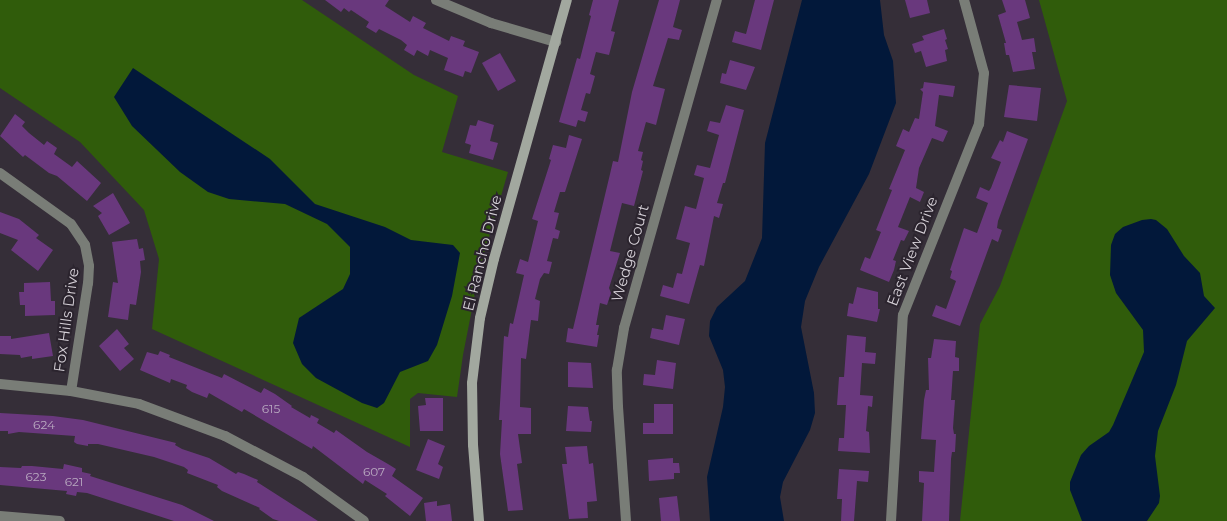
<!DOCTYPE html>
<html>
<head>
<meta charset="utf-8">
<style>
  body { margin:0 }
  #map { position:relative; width:1227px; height:521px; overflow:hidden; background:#352e38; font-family:Montserrat,sans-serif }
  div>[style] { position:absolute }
  .green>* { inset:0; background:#305c0b }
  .water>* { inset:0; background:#02183a }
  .building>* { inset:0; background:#69387d }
  .street>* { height:10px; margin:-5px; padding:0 5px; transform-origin:5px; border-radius:5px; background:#797d77 }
  .secondary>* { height:10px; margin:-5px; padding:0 5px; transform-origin:5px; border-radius:5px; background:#a2a89f }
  span { translate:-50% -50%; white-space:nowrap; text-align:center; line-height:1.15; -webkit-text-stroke:4px #2b242e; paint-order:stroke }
  .number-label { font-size:12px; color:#b9a9c0 }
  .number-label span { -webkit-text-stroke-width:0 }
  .street-label { font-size:15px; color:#d4cfd6 }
</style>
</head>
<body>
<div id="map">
  <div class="green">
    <i style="clip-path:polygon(0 0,302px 0,414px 75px,458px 96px,442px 152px,508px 172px,480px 268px,463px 355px,457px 397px,418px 393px,410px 399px,410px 447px,152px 329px,159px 259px,144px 210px,80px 142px,0 88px)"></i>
    <i style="clip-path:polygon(1039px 0,1227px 0,1227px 521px,960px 521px,980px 324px,1000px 286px,1067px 101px)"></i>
  </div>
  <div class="water">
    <i style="clip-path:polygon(802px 0,880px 0,884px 35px,893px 61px,896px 103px,869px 174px,819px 267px,805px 301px,801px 327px,814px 393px,815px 413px,810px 430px,783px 482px,780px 497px,784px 521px,710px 521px,707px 477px,723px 407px,725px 387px,723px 370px,709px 336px,710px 321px,717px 307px,745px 281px,762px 238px,765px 143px)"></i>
    <i style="clip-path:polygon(133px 68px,270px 159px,315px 204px,385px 227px,411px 240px,453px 245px,460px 253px,452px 296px,437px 345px,428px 361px,400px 372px,384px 403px,377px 408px,362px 403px,316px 378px,302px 364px,293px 343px,299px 318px,343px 289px,350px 274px,350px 247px,327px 224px,285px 204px,229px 199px,208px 192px,180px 172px,132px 126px,114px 97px)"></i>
    <i style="clip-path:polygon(1151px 219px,1156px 220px,1167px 229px,1184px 256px,1200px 273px,1204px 296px,1215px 308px,1187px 341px,1176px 385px,1158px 431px,1155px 456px,1160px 496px,1159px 503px,1147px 521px,1082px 521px,1070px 490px,1070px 482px,1081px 455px,1089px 446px,1109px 432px,1113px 425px,1144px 352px,1143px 330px,1116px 293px,1110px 275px,1111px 245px,1115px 234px,1123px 227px,1142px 220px)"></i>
  </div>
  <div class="building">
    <i style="clip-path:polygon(325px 0,389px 0,385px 6px,410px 22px,413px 16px,426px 23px,423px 28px,449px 41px,451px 36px,465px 41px,463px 46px,479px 52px,471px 73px,465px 71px,463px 77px,444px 70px,448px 58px,430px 50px,428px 56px,417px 50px,414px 56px,404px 50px,407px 45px,401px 40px,379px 29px,376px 33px,366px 27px,369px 22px,351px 10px,349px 12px,344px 8px,341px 12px)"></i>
    <i style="clip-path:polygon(593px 0,619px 0,611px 31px,615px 32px,609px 55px,596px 52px,590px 74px,595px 76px,590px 94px,586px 93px,581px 110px,588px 112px,585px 122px,578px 120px,576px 127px,559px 122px,577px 58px,580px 59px,591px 16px,589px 15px)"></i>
    <i style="clip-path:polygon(659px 0,680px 0,673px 27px,682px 30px,679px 40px,668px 38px,653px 86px,665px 89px,656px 125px,646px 122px,638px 151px,643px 152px,641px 160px,643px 161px,641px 170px,643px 171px,634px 206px,622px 203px,610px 251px,620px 253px,609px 288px,611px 293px,607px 305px,600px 303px,596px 325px,599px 325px,597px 335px,599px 335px,597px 347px,566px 342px,568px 328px,573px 329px,610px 174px,613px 161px,618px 162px,632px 92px)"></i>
    <i style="clip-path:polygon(755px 0,774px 0,761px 50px,732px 42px,735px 31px,746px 34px)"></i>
    <i style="clip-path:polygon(905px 0,927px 0,930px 13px,910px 18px)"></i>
    <i style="clip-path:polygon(1002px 0,1025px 0,1030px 18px,1017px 22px,1022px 40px,1034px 38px,1036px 52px,1032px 52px,1035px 69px,1013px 72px,1009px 55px,1006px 55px,1004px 43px,1006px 43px,998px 15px,1006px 12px)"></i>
    <i style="clip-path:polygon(944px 29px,947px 39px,945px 40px,948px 49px,945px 50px,947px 61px,926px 67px,921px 51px,915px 53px,912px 44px,924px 40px,922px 36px)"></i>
    <i style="clip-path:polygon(500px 53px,516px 81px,498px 91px,482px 63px)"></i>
    <i style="clip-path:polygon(730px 60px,755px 67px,746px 90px,720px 83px,722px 73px,726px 74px)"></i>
    <i style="clip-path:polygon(924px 82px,955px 86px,953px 97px,939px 95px,935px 126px,948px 131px,943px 142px,932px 138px,919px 168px,916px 188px,924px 192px,920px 202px,910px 197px,898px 227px,909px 231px,904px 241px,901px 240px,893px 260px,896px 261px,894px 270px,889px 282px,860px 270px,865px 257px,870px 259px,881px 232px,876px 230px,892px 190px,889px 189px,905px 150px,896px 146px,903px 129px,909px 132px,915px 118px,919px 119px,923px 92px,920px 89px,923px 88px)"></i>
    <i style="clip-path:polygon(1009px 85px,1041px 88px,1037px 121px,1004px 117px)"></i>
    <i style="clip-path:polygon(726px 105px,744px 110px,725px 183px,723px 183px,717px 203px,723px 204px,719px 218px,714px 216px,704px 266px,700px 265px,689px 304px,660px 296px,663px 285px,673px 288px,677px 273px,682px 274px,690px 243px,676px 239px,685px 206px,696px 209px,704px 178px,694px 175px,697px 165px,710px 168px,719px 135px,707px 131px,710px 121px,720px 123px)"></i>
    <i style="clip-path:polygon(15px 114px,25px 122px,22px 126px,29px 133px,44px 145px,47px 141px,57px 148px,54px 154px,72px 167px,77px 161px,101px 183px,87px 201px,57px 176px,49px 173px,25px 155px,23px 157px,0 136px)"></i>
    <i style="clip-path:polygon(478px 120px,494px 125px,490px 141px,498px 143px,493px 160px,469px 153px,471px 145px,465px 143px,470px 125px,476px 126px)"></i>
    <i style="clip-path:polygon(1007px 131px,1028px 139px,998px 221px,997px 228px,1002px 230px,998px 242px,992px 239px,960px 326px,932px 316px,936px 305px,946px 309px,956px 281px,950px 278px,952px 271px,950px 270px,964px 228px,977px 233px,988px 203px,976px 198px,980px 187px,989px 191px,991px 188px,1001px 162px,991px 158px,1000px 140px,1003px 142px)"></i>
    <i style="clip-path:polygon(569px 135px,582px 139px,565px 192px,560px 192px,554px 212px,559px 213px,555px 229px,560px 231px,558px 239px,553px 238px,547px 261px,552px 262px,549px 274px,544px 273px,540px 279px,535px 299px,540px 301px,538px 321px,531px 320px,526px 359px,521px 358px,520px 407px,531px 408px,531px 434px,518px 434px,522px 463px,517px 464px,523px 510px,508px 511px,500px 454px,502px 420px,499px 420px,504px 336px,508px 337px,510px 323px,513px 324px,524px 275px,516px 273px,520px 259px,528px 262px,538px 221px,532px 219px,551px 160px,549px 159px,553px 145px,566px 148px)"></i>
    <i style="clip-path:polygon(113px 193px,130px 223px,109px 235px,98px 216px,102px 213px,93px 206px)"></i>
    <i style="clip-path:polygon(0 212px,19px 219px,39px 235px,36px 238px,53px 250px,38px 271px,11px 250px,18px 240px,0 233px)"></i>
    <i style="clip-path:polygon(137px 239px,139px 249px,143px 248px,145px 260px,140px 261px,141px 272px,136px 305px,130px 304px,128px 320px,108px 317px,113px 282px,118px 283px,112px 242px)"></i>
    <i style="clip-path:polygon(50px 282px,51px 301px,55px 301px,55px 315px,25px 316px,25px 305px,20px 305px,19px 292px,24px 292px,24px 283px)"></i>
    <i style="clip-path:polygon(857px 287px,878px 292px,878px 309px,880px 309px,877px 322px,847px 316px,849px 303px,853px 304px)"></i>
    <i style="clip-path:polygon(666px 315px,685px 319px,679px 345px,650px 338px,652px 328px,663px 330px)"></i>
    <i style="clip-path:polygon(117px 329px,129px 344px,124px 348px,134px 359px,120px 371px,99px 346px)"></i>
    <i style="clip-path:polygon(49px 333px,53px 356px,32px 359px,32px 356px,21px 358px,20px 355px,0 354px,0 336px,11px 336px,11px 339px)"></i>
    <i style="clip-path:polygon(847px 335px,866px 337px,865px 352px,876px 353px,875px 364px,862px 363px,860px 395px,873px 396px,872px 407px,868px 406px,866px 431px,869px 432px,870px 453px,838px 451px,839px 438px,844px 438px,846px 405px,837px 405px,839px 377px,844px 377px)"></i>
    <i style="clip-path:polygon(934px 339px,956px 341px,955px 357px,959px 358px,959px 371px,953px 371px,951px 400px,955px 400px,953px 428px,954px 434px,956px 434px,955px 452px,952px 452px,951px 459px,949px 521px,922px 521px,924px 483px,919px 482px,919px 471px,934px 472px,936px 440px,921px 439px,924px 400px,926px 390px,929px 390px,928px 358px,931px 358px)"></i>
    <i style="clip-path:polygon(160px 351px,170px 355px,169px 357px,222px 378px,224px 374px,261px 393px,264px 388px,275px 394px,292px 406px,291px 407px,310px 418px,311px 415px,319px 419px,317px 423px,334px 433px,336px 430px,367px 452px,388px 464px,396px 469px,392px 476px,423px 498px,410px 516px,385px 496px,387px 494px,365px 480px,363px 484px,313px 446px,312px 449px,244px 409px,242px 412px,209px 393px,207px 398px,192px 392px,186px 388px,187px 385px,171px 379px,170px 383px,140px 370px,147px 352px,158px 355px)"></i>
    <i style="clip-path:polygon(657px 360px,676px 363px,673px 389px,643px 385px,644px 374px,655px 375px)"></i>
    <i style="clip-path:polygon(568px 362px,591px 363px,593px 388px,568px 387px)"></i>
    <i style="clip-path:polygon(425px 398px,443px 398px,443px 431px,420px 431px,418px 406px,426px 405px)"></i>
    <i style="clip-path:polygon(654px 404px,673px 404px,673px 434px,643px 434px,643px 423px,654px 423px)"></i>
    <i style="clip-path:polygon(568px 406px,588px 407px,590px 421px,592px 421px,591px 432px,566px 431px)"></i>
    <i style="clip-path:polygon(0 413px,53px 416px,83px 420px,176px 443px,175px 445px,182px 449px,209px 458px,236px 474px,238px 472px,244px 474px,258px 480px,257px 482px,318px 521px,279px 521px,273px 519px,259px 509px,260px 508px,222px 491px,217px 487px,218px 485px,187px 473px,188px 470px,184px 467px,154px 457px,98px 444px,88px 444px,88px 446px,77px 444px,74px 442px,75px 436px,19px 432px,8px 434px,8px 431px,0 431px)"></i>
    <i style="clip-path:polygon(428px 439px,445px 446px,438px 464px,443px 467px,439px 479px,416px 470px)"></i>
    <i style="clip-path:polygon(587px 446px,589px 464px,593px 463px,597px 501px,587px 502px,588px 518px,569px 519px,562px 464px,567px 464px,565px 447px)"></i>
    <i style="clip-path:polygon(673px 458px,673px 463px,679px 463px,680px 473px,674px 473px,674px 479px,649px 481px,648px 460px)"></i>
    <i style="clip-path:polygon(64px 464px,82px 468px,82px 472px,91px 474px,90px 476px,182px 505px,214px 521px,174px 521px,87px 493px,77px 492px,76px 496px,66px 494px,67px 491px,0 485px,0 467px,21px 468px,22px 466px,32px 466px,63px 469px)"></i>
    <i style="clip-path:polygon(839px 469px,869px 471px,868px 482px,857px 481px,854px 521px,841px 521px,842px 499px,837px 499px)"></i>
    <i style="clip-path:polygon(677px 496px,680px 521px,661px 521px,659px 498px)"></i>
    <i style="clip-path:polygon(437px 501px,437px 506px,450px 504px,452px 521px,426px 521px,424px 503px)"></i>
  </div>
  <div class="street">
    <i style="left:436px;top:0;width:60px;rotate:22.7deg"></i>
    <i style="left:491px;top:23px;width:68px;rotate:16.3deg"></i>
    <i style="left:0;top:173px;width:87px;rotate:35.7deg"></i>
    <i style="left:71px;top:224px;width:25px;rotate:56deg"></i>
    <i style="left:85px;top:245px;width:21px;rotate:79deg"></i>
    <i style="left:89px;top:266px;width:17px;rotate:93deg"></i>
    <i style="left:88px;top:283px;width:109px;rotate:98.9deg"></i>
    <i style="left:0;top:384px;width:71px;rotate:5.6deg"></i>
    <i style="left:71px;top:391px;width:69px;rotate:10.8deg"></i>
    <i style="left:139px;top:404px;width:92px;rotate:20.4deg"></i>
    <i style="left:225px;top:436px;width:88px;rotate:27.7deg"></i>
    <i style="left:303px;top:477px;width:75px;rotate:35.8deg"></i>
    <i style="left:0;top:516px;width:60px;rotate:4.8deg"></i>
    <i style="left:626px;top:521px;width:114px;rotate:-94deg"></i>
    <i style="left:618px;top:407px;width:37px;rotate:-92deg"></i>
    <i style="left:617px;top:370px;width:43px;rotate:-80.5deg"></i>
    <i style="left:624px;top:328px;width:341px;rotate:-74.2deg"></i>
    <i style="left:891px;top:521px;width:206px;rotate:-86.7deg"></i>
    <i style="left:903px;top:315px;width:206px;rotate:-68.3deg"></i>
    <i style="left:979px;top:124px;width:51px;rotate:-84.4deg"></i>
    <i style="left:984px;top:73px;width:76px;rotate:-105.3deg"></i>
  </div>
  <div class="secondary">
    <i style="left:479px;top:521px;width:76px;rotate:-94.5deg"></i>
    <i style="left:473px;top:445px;width:62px;rotate:-90.9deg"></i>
    <i style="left:472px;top:383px;width:65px;rotate:-83deg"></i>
    <i style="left:480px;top:318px;width:61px;rotate:-76.7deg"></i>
    <i style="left:494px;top:259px;width:269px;rotate:-74.3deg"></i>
  </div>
  <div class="number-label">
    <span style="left:271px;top:409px">615</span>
    <span style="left:44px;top:425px">624</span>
    <span style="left:374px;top:472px">607</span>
    <span style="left:36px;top:477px">623</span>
    <span style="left:74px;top:482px">621</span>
  </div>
  <div class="street-label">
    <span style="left:912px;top:251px;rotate:-69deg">East View Drive</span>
    <span style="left:482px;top:253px;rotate:-76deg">El Rancho Drive</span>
    <span style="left:630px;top:253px;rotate:-74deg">Wedge Court</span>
    <span style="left:66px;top:320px;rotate:-82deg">Fox Hills Drive</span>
  </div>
</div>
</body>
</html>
